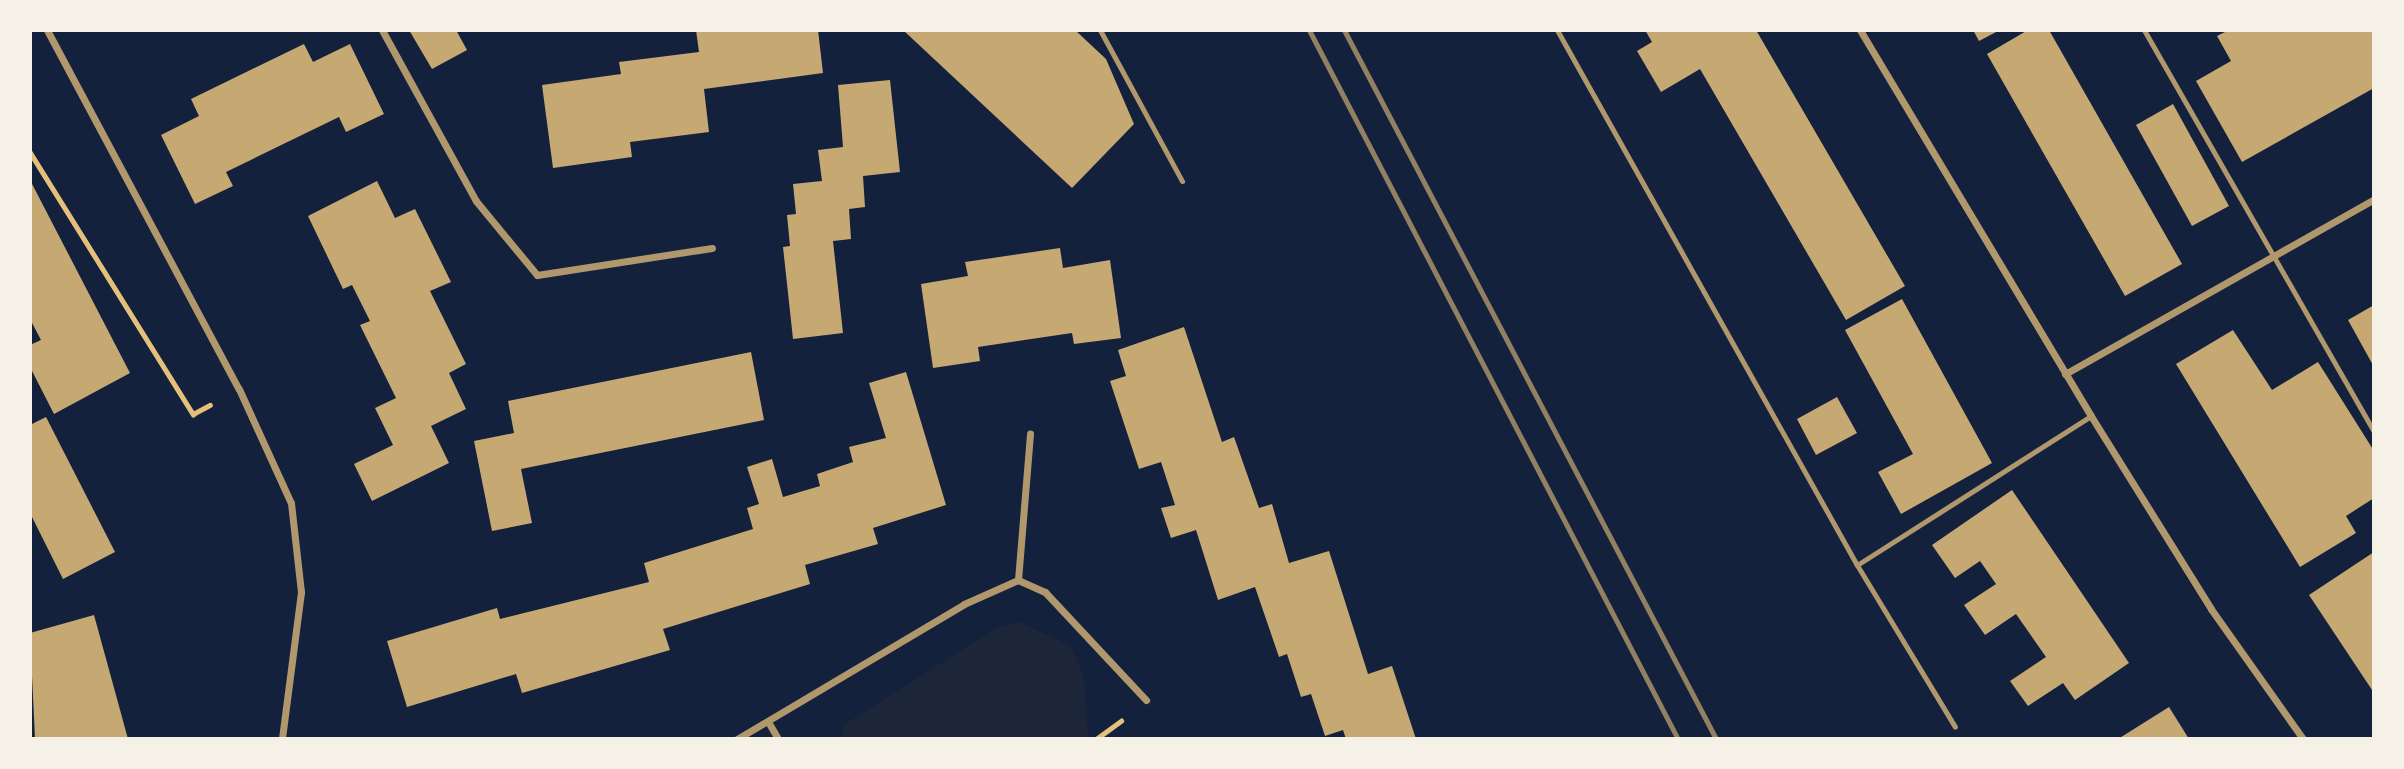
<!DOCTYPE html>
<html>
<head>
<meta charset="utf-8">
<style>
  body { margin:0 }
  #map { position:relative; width:2404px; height:769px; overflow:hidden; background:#14213d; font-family:Mulish,sans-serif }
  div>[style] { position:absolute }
  .green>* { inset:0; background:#1d2539 }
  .building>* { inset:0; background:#c6a872 }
  .path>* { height:4.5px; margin:-2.25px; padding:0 2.25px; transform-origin:2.25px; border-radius:2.25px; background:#e5c07b }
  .service>* { height:5px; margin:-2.5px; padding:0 2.5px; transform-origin:2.5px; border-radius:2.5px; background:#b1986c }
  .minor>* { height:7px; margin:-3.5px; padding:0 3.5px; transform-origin:3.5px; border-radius:3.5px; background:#b1986c }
  .rail>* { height:5px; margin:-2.5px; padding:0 2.5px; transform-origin:2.5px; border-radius:2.5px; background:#918062 }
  span { translate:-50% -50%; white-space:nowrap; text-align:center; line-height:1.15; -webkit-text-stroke:6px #f6f1e7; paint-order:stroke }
  .frame { position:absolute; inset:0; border:32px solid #f6f1e7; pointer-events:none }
</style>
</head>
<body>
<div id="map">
  <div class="green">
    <i style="clip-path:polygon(1019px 622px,1071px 646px,1084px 677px,1088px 739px,840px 739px,845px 724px,995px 629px)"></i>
  </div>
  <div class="building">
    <i style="clip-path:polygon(409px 30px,456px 30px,467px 50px,432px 69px)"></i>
    <i style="clip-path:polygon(696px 30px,818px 30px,823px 73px,704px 89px,709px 132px,630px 142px,632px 157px,553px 168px,542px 85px,621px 74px,619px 62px,699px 52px)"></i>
    <i style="clip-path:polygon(903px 30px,1075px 30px,1106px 59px,1134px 124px,1072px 188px)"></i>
    <i style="clip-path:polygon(1645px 30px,1756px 30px,1905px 286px,1846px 320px,1700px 69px,1661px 92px,1637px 51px,1652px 42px)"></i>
    <i style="clip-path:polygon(1973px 30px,2000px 30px,1979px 41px)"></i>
    <i style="clip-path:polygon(2028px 30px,2049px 30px,2182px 264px,2125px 296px,1987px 54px)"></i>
    <i style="clip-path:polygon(2229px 30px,2374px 30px,2374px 88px,2242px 162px,2196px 81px,2231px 61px,2217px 36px)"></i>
    <i style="clip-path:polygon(304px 44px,313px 62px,350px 44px,384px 114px,346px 132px,339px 117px,226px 172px,233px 186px,195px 204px,161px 135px,199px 116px,191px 99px)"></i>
    <i style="clip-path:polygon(890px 80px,900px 172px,863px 176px,865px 207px,849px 209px,851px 239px,833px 241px,843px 333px,793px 339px,783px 247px,790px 246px,787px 215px,796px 214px,793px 184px,822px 181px,818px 150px,843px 147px,838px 85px)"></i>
    <i style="clip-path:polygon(2173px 104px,2229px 206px,2192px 226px,2136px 125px)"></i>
    <i style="clip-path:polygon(30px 180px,130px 373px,54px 414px,30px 367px,30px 345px,41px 340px,30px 319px)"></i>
    <i style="clip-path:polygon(377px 181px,395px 218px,415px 209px,451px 282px,430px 291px,466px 364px,449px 373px,466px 409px,431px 426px,449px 463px,372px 501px,354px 464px,393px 445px,375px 408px,396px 398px,360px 325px,370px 321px,352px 285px,343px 289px,308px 216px)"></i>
    <i style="clip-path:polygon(1060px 248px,1063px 268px,1110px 260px,1121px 338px,1074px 344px,1072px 333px,978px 347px,980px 361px,933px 368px,921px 284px,968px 276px,965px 262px)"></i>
    <i style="clip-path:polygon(1902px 299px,1992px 463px,1901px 514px,1878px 472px,1913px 454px,1845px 330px)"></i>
    <i style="clip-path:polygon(2374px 305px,2374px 367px,2348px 320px)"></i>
    <i style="clip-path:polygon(1184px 327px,1222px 442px,1234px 437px,1259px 508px,1272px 504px,1289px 563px,1329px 551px,1368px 674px,1392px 666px,1416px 739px,1346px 739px,1343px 730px,1325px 736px,1311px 694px,1301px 697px,1287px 654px,1279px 657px,1255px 587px,1218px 600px,1196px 530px,1171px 538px,1161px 508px,1175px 505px,1161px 462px,1139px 469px,1110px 381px,1126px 376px,1118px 350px)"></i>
    <i style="clip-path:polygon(2233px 330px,2272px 390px,2318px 362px,2374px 451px,2374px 498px,2346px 516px,2356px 533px,2300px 567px,2176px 364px)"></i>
    <i style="clip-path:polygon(751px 352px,764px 420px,521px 469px,532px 523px,492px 531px,474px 441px,514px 433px,508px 401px)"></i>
    <i style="clip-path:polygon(906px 372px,946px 505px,873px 528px,878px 544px,805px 565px,810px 584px,663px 629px,670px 650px,522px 693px,516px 674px,407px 707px,387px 641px,497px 608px,500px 619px,649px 582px,644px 563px,753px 529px,747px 508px,759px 504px,747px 467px,772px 459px,783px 497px,820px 486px,817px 474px,853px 462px,849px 447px,886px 438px,869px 383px)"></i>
    <i style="clip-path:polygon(1837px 397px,1857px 433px,1816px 455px,1797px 419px)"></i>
    <i style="clip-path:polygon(46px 417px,115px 552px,63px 579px,30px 513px,30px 425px)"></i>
    <i style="clip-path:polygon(2012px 490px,2129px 663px,2075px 700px,2063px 683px,2028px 706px,2010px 681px,2046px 657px,2016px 614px,1985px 635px,1964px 605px,1996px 584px,1980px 561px,1955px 578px,1932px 545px)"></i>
    <i style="clip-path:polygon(2374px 552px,2374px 693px,2309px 595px)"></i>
    <i style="clip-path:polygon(94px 615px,128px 739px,35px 739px,30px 633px)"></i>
    <i style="clip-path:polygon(2169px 707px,2189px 739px,2118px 739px)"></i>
  </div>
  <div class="path">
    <i style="left:30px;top:152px;width:309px;rotate:58.1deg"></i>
    <i style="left:193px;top:414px;width:19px;rotate:-28deg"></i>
    <i style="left:1096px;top:739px;width:31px;rotate:-36deg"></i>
  </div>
  <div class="service">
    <i style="left:1100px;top:30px;width:172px;rotate:61.5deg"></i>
    <i style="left:1557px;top:30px;width:613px;rotate:60.72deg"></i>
    <i style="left:1857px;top:565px;width:189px;rotate:58.8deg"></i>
    <i style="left:2144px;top:30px;width:462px;rotate:60.2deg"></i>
    <i style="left:1857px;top:565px;width:277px;rotate:-32.5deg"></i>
  </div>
  <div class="minor">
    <i style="left:47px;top:30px;width:407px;rotate:61.9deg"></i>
    <i style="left:239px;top:389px;width:125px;rotate:65.5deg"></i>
    <i style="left:291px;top:503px;width:90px;rotate:83.6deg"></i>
    <i style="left:301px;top:592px;width:148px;rotate:97.4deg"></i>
    <i style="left:382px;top:30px;width:195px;rotate:61.2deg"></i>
    <i style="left:476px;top:201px;width:96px;rotate:50.5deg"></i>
    <i style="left:537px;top:275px;width:177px;rotate:-8.8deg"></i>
    <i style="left:1860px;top:30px;width:450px;rotate:59.1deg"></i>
    <i style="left:2091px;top:416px;width:227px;rotate:58.1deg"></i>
    <i style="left:2211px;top:609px;width:159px;rotate:54.7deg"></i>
    <i style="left:2065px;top:374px;width:355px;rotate:-29.5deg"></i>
    <i style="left:1018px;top:580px;width:147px;rotate:-85.3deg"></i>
    <i style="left:770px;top:725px;width:16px;rotate:60deg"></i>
    <i style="left:737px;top:739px;width:264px;rotate:-30.7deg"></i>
    <i style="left:964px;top:604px;width:59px;rotate:-24deg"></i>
    <i style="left:1018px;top:580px;width:30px;rotate:24deg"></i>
    <i style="left:1045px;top:592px;width:148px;rotate:46.9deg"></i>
  </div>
  <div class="rail">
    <i style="left:1309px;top:30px;width:799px;rotate:62.51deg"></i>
    <i style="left:1344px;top:30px;width:801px;rotate:62.31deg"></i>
  </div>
  <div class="frame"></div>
</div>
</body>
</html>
